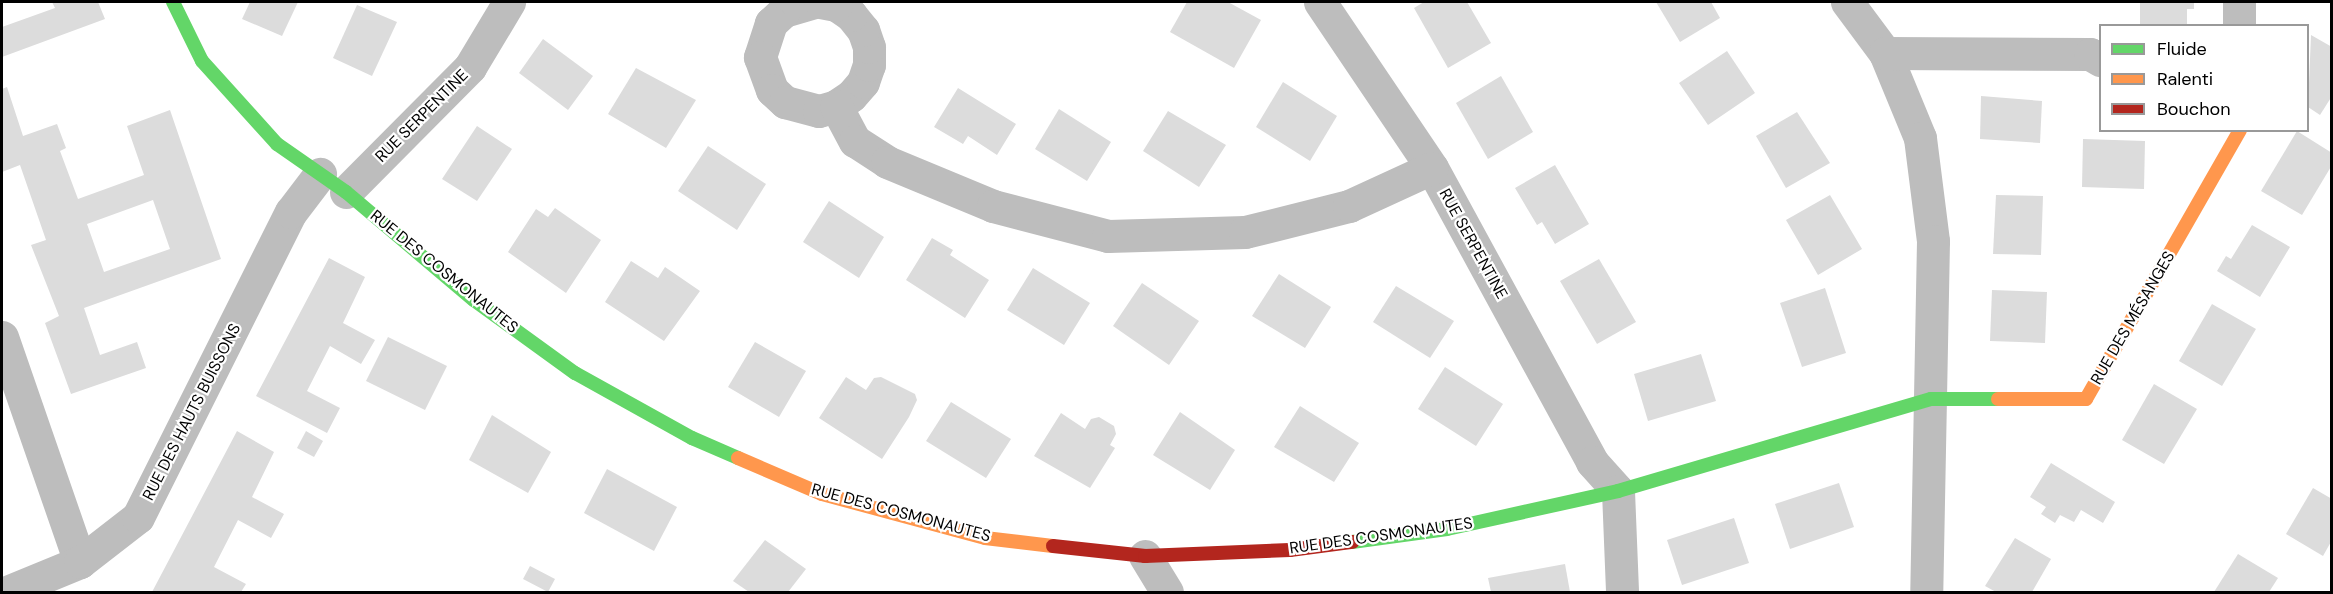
<!DOCTYPE html>
<html>
<head>
<meta charset="utf-8">
<style>
  body { margin:0 }
  #map { position:relative; width:2333px; height:594px; overflow:hidden; background:#fff; font-family:"DM Sans",sans-serif }
  div>[style] { position:absolute }
  .building>* { inset:0; background:#dcdcdc }
  .street>* { height:33px; margin:-16.5px; padding:0 16.5px; transform-origin:16.5px; border-radius:16.5px; background:#bdbdbd }
  .fast>* { height:14px; margin:-7px; padding:0 7px; transform-origin:7px; border-radius:7px; background:#63d668 }
  .slow>* { height:14px; margin:-7px; padding:0 7px; transform-origin:7px; border-radius:7px; background:#ff974d }
  .jam>* { height:14px; margin:-7px; padding:0 7px; transform-origin:7px; border-radius:7px; background:#b3261e }
  span { translate:-50% -50%; white-space:nowrap; text-align:center; line-height:1.15; -webkit-text-stroke:4.5px #fff; paint-order:stroke }
  .street-label { font-size:16px; color:#000 }
  .frame { position:absolute; inset:0; border:3px solid #000; pointer-events:none }
  .legend { position:absolute; left:2099px; top:24px; width:210px; height:108px; box-sizing:border-box; background:#fff; border:2px solid #999; margin:0; padding:8px 10px; list-style:none; font-size:18px; color:#000 }
  .legend li { display:flex; align-items:center; gap:12px; height:30px }
  .legend b { width:30px; border:2px solid #999 }
</style>
</head>
<body>
<div id="map">
  <div class="building">
    <i style="clip-path:polygon(52px 2px,98px 2px,105px 19px,2px 57px,2px 27px,55px 8px)"></i>
    <i style="clip-path:polygon(250px 2px,298px 2px,282px 36px,242px 19px)"></i>
    <i style="clip-path:polygon(1187px 2px,1228px 2px,1261px 20px,1234px 68px,1170px 32px)"></i>
    <i style="clip-path:polygon(1424px 2px,1467px 2px,1491px 43px,1448px 68px,1414px 8px)"></i>
    <i style="clip-path:polygon(1656px 2px,1711px 2px,1720px 18px,1680px 42px)"></i>
    <i style="clip-path:polygon(2140px 2px,2194px 2px,2194px 9px,2187px 9px,2187px 26px,2140px 26px)"></i>
    <i style="clip-path:polygon(357px 5px,397px 22px,372px 76px,333px 58px)"></i>
    <i style="clip-path:polygon(2311px 35px,2332px 47px,2332px 96px,2320px 115px,2308px 107px)"></i>
    <i style="clip-path:polygon(543px 39px,593px 76px,568px 110px,519px 73px)"></i>
    <i style="clip-path:polygon(1727px 51px,1755px 93px,1708px 125px,1679px 83px)"></i>
    <i style="clip-path:polygon(636px 68px,696px 100px,666px 148px,608px 114px)"></i>
    <i style="clip-path:polygon(1501px 76px,1533px 132px,1488px 159px,1456px 103px)"></i>
    <i style="clip-path:polygon(1283px 82px,1337px 116px,1310px 161px,1256px 127px)"></i>
    <i style="clip-path:polygon(evenodd,7px 87px,23px 136px,57px 124px,66px 148px,60px 151px,78px 199px,144px 175px,127px 126px,170px 110px,221px 259px,84px 308px,100px 355px,137px 342px,146px 368px,71px 394px,45px 323px,59px 316px,31px 245px,46px 240px,20px 165px,2px 172px,2px 89px,7px 87px,153px 200px,170px 249px,104px 272px,87px 224px,153px 200px)"></i>
    <i style="clip-path:polygon(958px 88px,1016px 124px,997px 155px,968px 136px,963px 144px,934px 127px)"></i>
    <i style="clip-path:polygon(1981px 96px,2042px 101px,2040px 143px,1980px 139px)"></i>
    <i style="clip-path:polygon(1059px 109px,1111px 142px,1087px 181px,1035px 149px)"></i>
    <i style="clip-path:polygon(1168px 111px,1226px 145px,1199px 187px,1143px 151px)"></i>
    <i style="clip-path:polygon(1797px 112px,1830px 163px,1786px 188px,1756px 136px)"></i>
    <i style="clip-path:polygon(477px 126px,512px 149px,477px 201px,442px 179px)"></i>
    <i style="clip-path:polygon(2297px 131px,2332px 153px,2332px 165px,2302px 215px,2261px 191px)"></i>
    <i style="clip-path:polygon(2083px 139px,2145px 141px,2144px 189px,2082px 187px)"></i>
    <i style="clip-path:polygon(708px 146px,766px 184px,737px 230px,678px 191px)"></i>
    <i style="clip-path:polygon(1555px 165px,1589px 224px,1555px 244px,1542px 222px,1537px 225px,1515px 188px)"></i>
    <i style="clip-path:polygon(1830px 195px,1862px 249px,1818px 275px,1786px 220px)"></i>
    <i style="clip-path:polygon(1996px 195px,2043px 196px,2041px 255px,1993px 254px)"></i>
    <i style="clip-path:polygon(829px 201px,884px 237px,859px 278px,803px 242px)"></i>
    <i style="clip-path:polygon(555px 208px,601px 240px,566px 293px,508px 252px,536px 209px,548px 217px)"></i>
    <i style="clip-path:polygon(2252px 225px,2290px 247px,2260px 297px,2217px 271px,2226px 256px,2231px 259px)"></i>
    <i style="clip-path:polygon(932px 238px,953px 250px,950px 255px,989px 280px,965px 318px,906px 280px)"></i>
    <i style="clip-path:polygon(329px 258px,365px 277px,343px 323px,375px 340px,361px 364px,330px 346px,307px 391px,340px 408px,327px 433px,256px 396px)"></i>
    <i style="clip-path:polygon(1599px 259px,1636px 322px,1597px 344px,1560px 281px)"></i>
    <i style="clip-path:polygon(631px 261px,658px 278px,665px 267px,700px 291px,664px 341px,605px 302px)"></i>
    <i style="clip-path:polygon(1033px 268px,1090px 303px,1064px 345px,1007px 310px)"></i>
    <i style="clip-path:polygon(1279px 274px,1331px 307px,1305px 348px,1252px 316px)"></i>
    <i style="clip-path:polygon(1142px 283px,1199px 321px,1169px 365px,1113px 326px)"></i>
    <i style="clip-path:polygon(1396px 286px,1454px 321px,1430px 358px,1373px 322px)"></i>
    <i style="clip-path:polygon(1825px 288px,1846px 353px,1802px 367px,1780px 303px)"></i>
    <i style="clip-path:polygon(1992px 290px,2047px 292px,2045px 343px,1990px 341px)"></i>
    <i style="clip-path:polygon(2212px 304px,2256px 329px,2222px 386px,2179px 361px)"></i>
    <i style="clip-path:polygon(388px 337px,447px 366px,425px 410px,366px 381px)"></i>
    <i style="clip-path:polygon(755px 342px,806px 371px,779px 417px,728px 387px)"></i>
    <i style="clip-path:polygon(1701px 354px,1716px 401px,1648px 421px,1634px 374px)"></i>
    <i style="clip-path:polygon(1445px 367px,1503px 404px,1476px 446px,1418px 409px)"></i>
    <i style="clip-path:polygon(846px 377px,866px 390px,874px 378px,881px 377px,915px 394px,917px 400px,909px 417px,882px 459px,819px 418px)"></i>
    <i style="clip-path:polygon(2154px 384px,2197px 409px,2164px 464px,2122px 440px)"></i>
    <i style="clip-path:polygon(951px 402px,1011px 439px,986px 478px,926px 441px)"></i>
    <i style="clip-path:polygon(1300px 406px,1359px 443px,1334px 482px,1274px 447px)"></i>
    <i style="clip-path:polygon(1180px 412px,1235px 450px,1210px 490px,1153px 455px)"></i>
    <i style="clip-path:polygon(1061px 413px,1085px 429px,1091px 419px,1099px 417px,1114px 426px,1116px 434px,1110px 445px,1115px 448px,1090px 488px,1034px 456px)"></i>
    <i style="clip-path:polygon(492px 415px,551px 452px,528px 493px,469px 460px)"></i>
    <i style="clip-path:polygon(237px 431px,274px 452px,252px 497px,284px 514px,271px 538px,238px 520px,214px 567px,246px 584px,241px 592px,152px 592px)"></i>
    <i style="clip-path:polygon(306px 431px,323px 441px,314px 457px,297px 448px)"></i>
    <i style="clip-path:polygon(2051px 463px,2115px 502px,2103px 523px,2081px 510px,2074px 522px,2060px 515px,2055px 523px,2041px 514px,2046px 507px,2030px 497px)"></i>
    <i style="clip-path:polygon(607px 469px,677px 507px,654px 551px,584px 513px)"></i>
    <i style="clip-path:polygon(1839px 483px,1854px 527px,1790px 549px,1775px 504px)"></i>
    <i style="clip-path:polygon(2313px 488px,2332px 499px,2332px 540px,2323px 556px,2286px 534px)"></i>
    <i style="clip-path:polygon(1734px 518px,1749px 563px,1682px 585px,1667px 540px)"></i>
    <i style="clip-path:polygon(2015px 538px,2051px 559px,2032px 592px,1996px 592px,1985px 586px)"></i>
    <i style="clip-path:polygon(765px 540px,806px 569px,788px 592px,749px 592px,733px 581px)"></i>
    <i style="clip-path:polygon(2238px 554px,2278px 578px,2269px 592px,2214px 592px)"></i>
    <i style="clip-path:polygon(1565px 564px,1570px 592px,1491px 592px,1488px 578px)"></i>
    <i style="clip-path:polygon(530px 566px,555px 579px,548px 592px,523px 579px)"></i>
  </div>
  <div class="street">
    <i style="left:815px;top:2px;width:32px;rotate:164deg"></i>
    <i style="left:784px;top:11px;width:18px;rotate:137deg"></i>
    <i style="left:771px;top:23px;width:36px;rotate:108deg"></i>
    <i style="left:760px;top:57px;width:35px;rotate:70deg"></i>
    <i style="left:772px;top:90px;width:18px;rotate:43deg"></i>
    <i style="left:785px;top:102px;width:35px;rotate:15deg"></i>
    <i style="left:819px;top:111px;width:18px;rotate:-16deg"></i>
    <i style="left:836px;top:106px;width:18px;rotate:-34deg"></i>
    <i style="left:851px;top:96px;width:18px;rotate:-49deg"></i>
    <i style="left:863px;top:82px;width:18px;rotate:-71deg"></i>
    <i style="left:869px;top:65px;width:18px;rotate:-90deg"></i>
    <i style="left:869px;top:47px;width:18px;rotate:-109deg"></i>
    <i style="left:863px;top:30px;width:19px;rotate:-129deg"></i>
    <i style="left:851px;top:15px;width:18px;rotate:-146deg"></i>
    <i style="left:836px;top:5px;width:16px;rotate:-169deg"></i>
    <i style="left:1320px;top:2px;width:200px;rotate:56deg"></i>
    <i style="left:1432px;top:168px;width:335px;rotate:61.4deg"></i>
    <i style="left:1592px;top:462px;width:39px;rotate:48deg"></i>
    <i style="left:1618px;top:491px;width:101px;rotate:87.7deg"></i>
    <i style="left:1847px;top:2px;width:64px;rotate:53.3deg"></i>
    <i style="left:1885px;top:53px;width:92px;rotate:67.6deg"></i>
    <i style="left:1920px;top:138px;width:104px;rotate:82.8deg"></i>
    <i style="left:1933px;top:241px;width:351px;rotate:91.1deg"></i>
    <i style="left:2239px;top:2px;width:24px;rotate:90deg"></i>
    <i style="left:1885px;top:53px;width:205px;rotate:0.3deg"></i>
    <i style="left:2090px;top:54px;width:12px;rotate:31deg"></i>
    <i style="left:836px;top:106px;width:40px;rotate:62deg"></i>
    <i style="left:855px;top:141px;width:38px;rotate:33deg"></i>
    <i style="left:887px;top:162px;width:115px;rotate:22.5deg"></i>
    <i style="left:993px;top:206px;width:119px;rotate:14.6deg"></i>
    <i style="left:1108px;top:236px;width:137px;rotate:-1.7deg"></i>
    <i style="left:1245px;top:232px;width:107px;rotate:-14deg"></i>
    <i style="left:1349px;top:206px;width:91px;rotate:-24.6deg"></i>
    <i style="left:346px;top:192px;width:176px;rotate:-45.2deg"></i>
    <i style="left:470px;top:67px;width:76px;rotate:-59deg"></i>
    <i style="left:2px;top:337px;width:238px;rotate:70.9deg"></i>
    <i style="left:1145px;top:556px;width:42px;rotate:58.6deg"></i>
    <i style="left:7px;top:592px;width:79px;rotate:-22.3deg"></i>
    <i style="left:80px;top:562px;width:73px;rotate:-37.8deg"></i>
    <i style="left:138px;top:517px;width:341px;rotate:-63.4deg"></i>
    <i style="left:291px;top:212px;width:48px;rotate:-52.7deg"></i>
  </div>
  <div class="fast">
    <i style="left:173px;top:2px;width:66px;rotate:63.8deg"></i>
    <i style="left:202px;top:61px;width:112px;rotate:47.9deg"></i>
    <i style="left:277px;top:144px;width:84px;rotate:34.8deg"></i>
    <i style="left:346px;top:192px;width:167px;rotate:40.2deg"></i>
    <i style="left:474px;top:300px;width:125px;rotate:35.9deg"></i>
    <i style="left:575px;top:373px;width:134px;rotate:29.1deg"></i>
    <i style="left:692px;top:438px;width:50px;rotate:23.5deg"></i>
    <i style="left:1352px;top:542px;width:96px;rotate:-7.8deg"></i>
    <i style="left:1447px;top:529px;width:175px;rotate:-12.5deg"></i>
    <i style="left:1618px;top:491px;width:326px;rotate:-16.4deg"></i>
    <i style="left:1931px;top:399px;width:67px"></i>
  </div>
  <div class="slow">
    <i style="left:1998px;top:399px;width:88px"></i>
    <i style="left:2086px;top:399px;width:310px;rotate:-60.2deg"></i>
    <i style="left:738px;top:458px;width:91px;rotate:23.2deg"></i>
    <i style="left:822px;top:494px;width:169px;rotate:15.1deg"></i>
    <i style="left:985px;top:538px;width:68px;rotate:6.7deg"></i>
  </div>
  <div class="jam">
    <i style="left:1053px;top:546px;width:93px;rotate:6.2deg"></i>
    <i style="left:1145px;top:556px;width:145px;rotate:-2.4deg"></i>
    <i style="left:1290px;top:550px;width:63px;rotate:-7.4deg"></i>
  </div>
  <div class="street-label">
    <span style="left:422px;top:116px;rotate:-45deg">RUE SERPENTINE</span>
    <span style="left:1473px;top:244px;rotate:61deg">RUE SERPENTINE</span>
    <span style="left:444px;top:272px;rotate:39deg">RUE DES COSMONAUTES</span>
    <span style="left:2133px;top:318px;rotate:-60deg">RUE DES MÉSANGES</span>
    <span style="left:192px;top:412px;rotate:-63deg">RUE DES HAUTS BUISSONS</span>
    <span style="left:901px;top:513px;rotate:15deg">RUE DES COSMONAUTES</span>
    <span style="left:1381px;top:536px;rotate:-8deg">RUE DES COSMONAUTES</span>
  </div>
  <div class="frame"></div>
  <ul class="legend">
  <li><b style="height:8px;background:#63d668"></b>Fluide</li>
  <li><b style="height:8px;background:#ff974d"></b>Ralenti</li>
  <li><b style="height:8px;background:#b3261e"></b>Bouchon</li>
  </ul>
</div>
</body>
</html>
